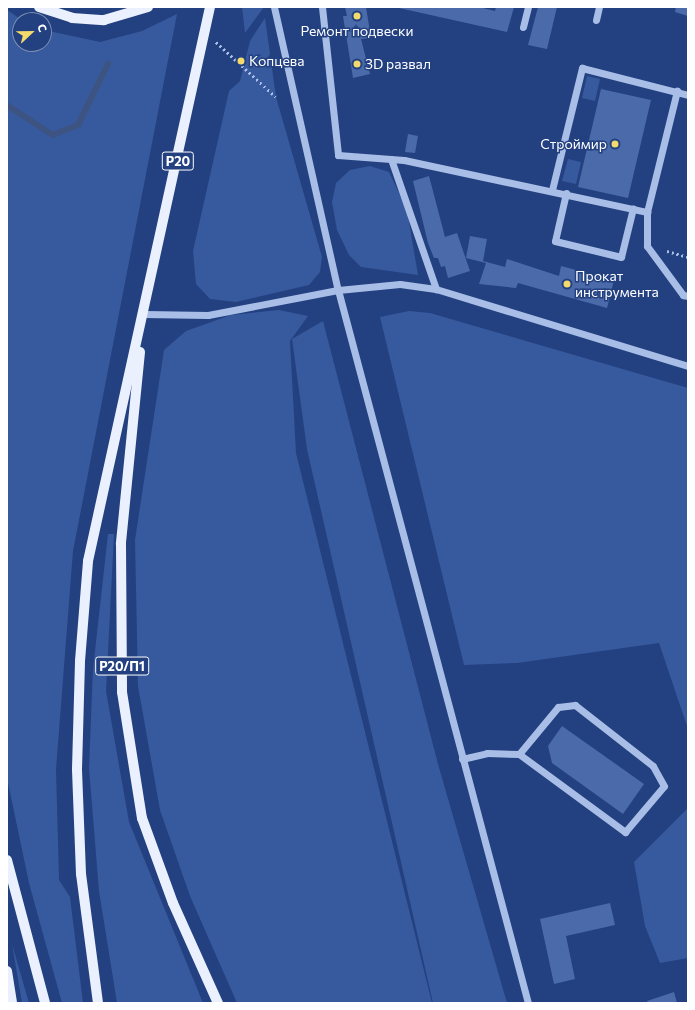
<!DOCTYPE html>
<html>
<head>
<meta charset="utf-8">
<style>
  body { margin:0 }
  #map { position:relative; width:695px; height:1010px; overflow:hidden; background:#234180; font-family:Commissioner,sans-serif }
  div>[style] { position:absolute }
  .green>* { inset:0; background:#37599e }
  .stream>* { height:5.5px; margin:-2.75px; padding:0 2.75px; transform-origin:2.75px; border-radius:2.75px; background:#3d5482 }
  .building>* { inset:0; background:#4b6aa9 }
  .path>* { height:2.5px; margin-top:-1.25px; transform-origin:0; background:repeating-linear-gradient(90deg,#a9bee7 0 2px,transparent 0 5px) }
  .minor>* { height:7px; margin:-3.5px; padding:0 3.5px; transform-origin:3.5px; border-radius:3.5px; background:#a9bee7 }
  .major>* { height:10px; margin:-5px; padding:0 5px; transform-origin:5px; border-radius:5px; background:#eaf0fd }
  .dots>* { width:11px; height:11px; translate:-50% -50%; box-sizing:border-box; border:2px solid #234180; border-radius:50% }
  span { translate:-50% -50%; white-space:nowrap; text-align:center; line-height:1.15; -webkit-text-stroke:3px #234180; paint-order:stroke }
  .shield-label span { padding:1px 3px; background:#234180; border:1px solid; border-radius:3px; -webkit-text-stroke-width:0 }
  .shield-label { font-size:13px; color:#fff; font-weight:700 }
  .poi-label { font-size:14px; color:#fff }
  .left { translate:0 -50%; text-align:left }
  .right { translate:-100% -50%; text-align:right }
  .frame { position:absolute; inset:0; border:8px solid #fff; pointer-events:none }
  .north { position:absolute; left:12px; top:12px; width:40px; height:40px; box-sizing:border-box; background:#234180; border:1px solid #7b8db3; border-radius:50%; rotate:68deg; font-size:11px; font-weight:700; line-height:16px; text-align:center; color:#fff }
  .north::after { content:''; display:block; margin:auto; width:14px; height:18px; background:#f2da6c; clip-path:polygon(50% 0,100% 100%,50% 72%,0 100%) }
</style>
</head>
<body>
<div id="map">
  <div class="green">
    <i style="clip-path:polygon(242px 7px,264px 7px,245px 33px)"></i>
    <i style="clip-path:polygon(7px 10px,22px 20px,20px 44px,44px 44px,44px 30px,100px 42px,142px 31px,177px 14px,73px 551px,56px 769px,59px 880px,70px 897px,83px 1003px,62px 1003px,29px 883px,7px 778px)"></i>
    <i style="clip-path:polygon(265px 18px,276px 97px,322px 257px,320px 272px,309px 285px,236px 302px,210px 299px,196px 284px,193px 251px,229px 91px,240px 81px,250px 41px)"></i>
    <i style="clip-path:polygon(587px 76px,600px 79px,595px 101px,582px 98px)"></i>
    <i style="clip-path:polygon(568px 159px,581px 162px,576px 184px,562px 181px)"></i>
    <i style="clip-path:polygon(370px 166px,389px 172px,407px 210px,418px 275px,361px 267px,349px 255px,337px 230px,332px 202px,336px 183px,350px 170px)"></i>
    <i style="clip-path:polygon(279px 310px,308px 316px,290px 341px,296px 453px,432px 1003px,237px 1003px,190px 896px,160px 810px,138px 686px,135px 540px,164px 350px,186px 331px,231px 315px)"></i>
    <i style="clip-path:polygon(409px 311px,430px 313px,688px 388px,688px 729px,659px 643px,517px 663px,464px 665px,380px 317px)"></i>
    <i style="clip-path:polygon(323px 321px,438px 764px,507px 1003px,433px 1003px,307px 449px,292px 339px)"></i>
    <i style="clip-path:polygon(108px 534px,114px 534px,106px 691px,129px 822px,203px 1003px,117px 1003px,99px 891px,89px 768px,93px 669px)"></i>
    <i style="clip-path:polygon(688px 808px,688px 958px,660px 963px,645px 926px,634px 862px)"></i>
    <i style="clip-path:polygon(12px 944px,29px 1003px,22px 1003px)"></i>
  </div>
  <div class="stream">
    <i style="left:7px;top:105px;width:55px;rotate:33.1deg"></i>
    <i style="left:53px;top:135px;width:27px;rotate:-22deg"></i>
    <i style="left:78px;top:125px;width:68px;rotate:-63.8deg"></i>
  </div>
  <div class="building">
    <i style="clip-path:polygon(345px 7px,366px 7px,371px 38px,361px 39px,370px 74px,353px 78px,343px 16px,347px 16px)"></i>
    <i style="clip-path:polygon(479px 7px,495px 11px,496px 7px,514px 7px,507px 32px,399px 8px)"></i>
    <i style="clip-path:polygon(538px 7px,557px 7px,547px 49px,528px 45px)"></i>
    <i style="clip-path:polygon(676px 7px,688px 7px,688px 16px,675px 12px)"></i>
    <i style="clip-path:polygon(601px 89px,651px 100px,628px 198px,578px 187px)"></i>
    <i style="clip-path:polygon(408px 134px,418px 136px,415px 153px,405px 152px)"></i>
    <i style="clip-path:polygon(429px 176px,445px 237px,457px 233px,470px 271px,448px 278px,445px 266px,441px 267px,438px 258px,434px 258px,428px 243px,413px 181px)"></i>
    <i style="clip-path:polygon(470px 236px,487px 239px,483px 261px,505px 267px,507px 259px,559px 276px,561px 266px,614px 280px,607px 308px,518px 283px,516px 288px,479px 284px,486px 263px,466px 258px)"></i>
    <i style="clip-path:polygon(562px 726px,644px 784px,623px 814px,552px 763px,548px 746px)"></i>
    <i style="clip-path:polygon(610px 903px,615px 925px,566px 936px,575px 979px,554px 984px,540px 919px)"></i>
    <i style="clip-path:polygon(674px 992px,677px 1003px,648px 1003px,647px 1001px)"></i>
  </div>
  <div class="path">
    <i style="left:216px;top:42px;width:81px;rotate:42.5deg"></i>
    <i style="left:667px;top:251px;width:22px;rotate:16deg"></i>
  </div>
  <div class="minor">
    <i style="left:274px;top:7px;width:290px;rotate:77.3deg"></i>
    <i style="left:338px;top:290px;width:738px;rotate:75.08deg"></i>
    <i style="left:322px;top:7px;width:149px;rotate:83.8deg"></i>
    <i style="left:338px;top:155px;width:66px;rotate:4.3deg"></i>
    <i style="left:404px;top:160px;width:249px;rotate:12.1deg"></i>
    <i style="left:647px;top:212px;width:34px;rotate:90deg"></i>
    <i style="left:647px;top:246px;width:61px;rotate:53.7deg"></i>
    <i style="left:683px;top:295px;width:5px;rotate:11deg"></i>
    <i style="left:596px;top:20px;width:13px;rotate:-77deg"></i>
    <i style="left:523px;top:27px;width:21px;rotate:-76deg"></i>
    <i style="left:391px;top:159px;width:138px;rotate:70.9deg"></i>
    <i style="left:552px;top:190px;width:126px;rotate:-76.2deg"></i>
    <i style="left:582px;top:68px;width:109px;rotate:14.3deg"></i>
    <i style="left:566px;top:193px;width:49px;rotate:102.9deg"></i>
    <i style="left:555px;top:241px;width:68px;rotate:13.6deg"></i>
    <i style="left:621px;top:257px;width:50px;rotate:-76.2deg"></i>
    <i style="left:647px;top:212px;width:125px;rotate:-76.1deg"></i>
    <i style="left:144px;top:314px;width:64px;rotate:0.9deg"></i>
    <i style="left:208px;top:315px;width:132px;rotate:-10.9deg"></i>
    <i style="left:338px;top:290px;width:62px;rotate:-5.5deg"></i>
    <i style="left:400px;top:284px;width:36px;rotate:8deg"></i>
    <i style="left:436px;top:289px;width:264px;rotate:17deg"></i>
    <i style="left:462px;top:759px;width:26px;rotate:-13deg"></i>
    <i style="left:487px;top:753px;width:32px;rotate:2deg"></i>
    <i style="left:519px;top:754px;width:132px;rotate:36.3deg"></i>
    <i style="left:625px;top:832px;width:60px;rotate:-49.7deg"></i>
    <i style="left:664px;top:786px;width:23px;rotate:-119deg"></i>
    <i style="left:653px;top:766px;width:99px;rotate:-142deg"></i>
    <i style="left:575px;top:705px;width:17px;rotate:173deg"></i>
    <i style="left:558px;top:707px;width:61px;rotate:129.7deg"></i>
  </div>
  <div class="major">
    <i style="left:39px;top:7px;width:35px;rotate:18deg"></i>
    <i style="left:72px;top:18px;width:32px;rotate:4deg"></i>
    <i style="left:104px;top:20px;width:46px;rotate:-16.5deg"></i>
    <i style="left:140px;top:352px;width:193px;rotate:95.7deg"></i>
    <i style="left:121px;top:544px;width:148px;rotate:89.6deg"></i>
    <i style="left:122px;top:692px;width:128px;rotate:81deg"></i>
    <i style="left:142px;top:818px;width:90px;rotate:70deg"></i>
    <i style="left:173px;top:903px;width:110px;rotate:65.8deg"></i>
    <i style="left:7px;top:860px;width:148px;rotate:75.1deg"></i>
    <i style="left:7px;top:971px;width:32px;rotate:81deg"></i>
    <i style="left:98px;top:1003px;width:130px;rotate:-97.5deg"></i>
    <i style="left:81px;top:874px;width:105px;rotate:-92.2deg"></i>
    <i style="left:77px;top:769px;width:108px;rotate:-88.4deg"></i>
    <i style="left:80px;top:661px;width:100px;rotate:-85.4deg"></i>
    <i style="left:88px;top:561px;width:567px;rotate:-77.58deg"></i>
  </div>
  <div class="dots">
    <i style="left:357px;top:16px;background:#f2da6c"></i>
    <i style="left:241px;top:61px;background:#f2da6c"></i>
    <i style="left:357px;top:64px;background:#f2da6c"></i>
    <i style="left:615px;top:144px;background:#f2da6c"></i>
    <i style="left:567px;top:284px;background:#f2da6c"></i>
  </div>
  <div class="shield-label">
    <span style="left:178px;top:161px">Р20</span>
    <span style="left:122px;top:666px">Р20/П1</span>
  </div>
  <div class="poi-label">
    <span style="left:357px;top:31px">Ремонт подвески</span>
    <span class="left" style="left:249px;top:61px">Копцева</span>
    <span class="left" style="left:365px;top:64px">3D развал</span>
    <span class="right" style="left:607px;top:144px">Строймир</span>
    <span class="left" style="left:575px;top:284px">Прокат<br>инструмента</span>
  </div>
  <div class="frame"></div>
  <div class="north">С</div>
</div>
</body>
</html>
